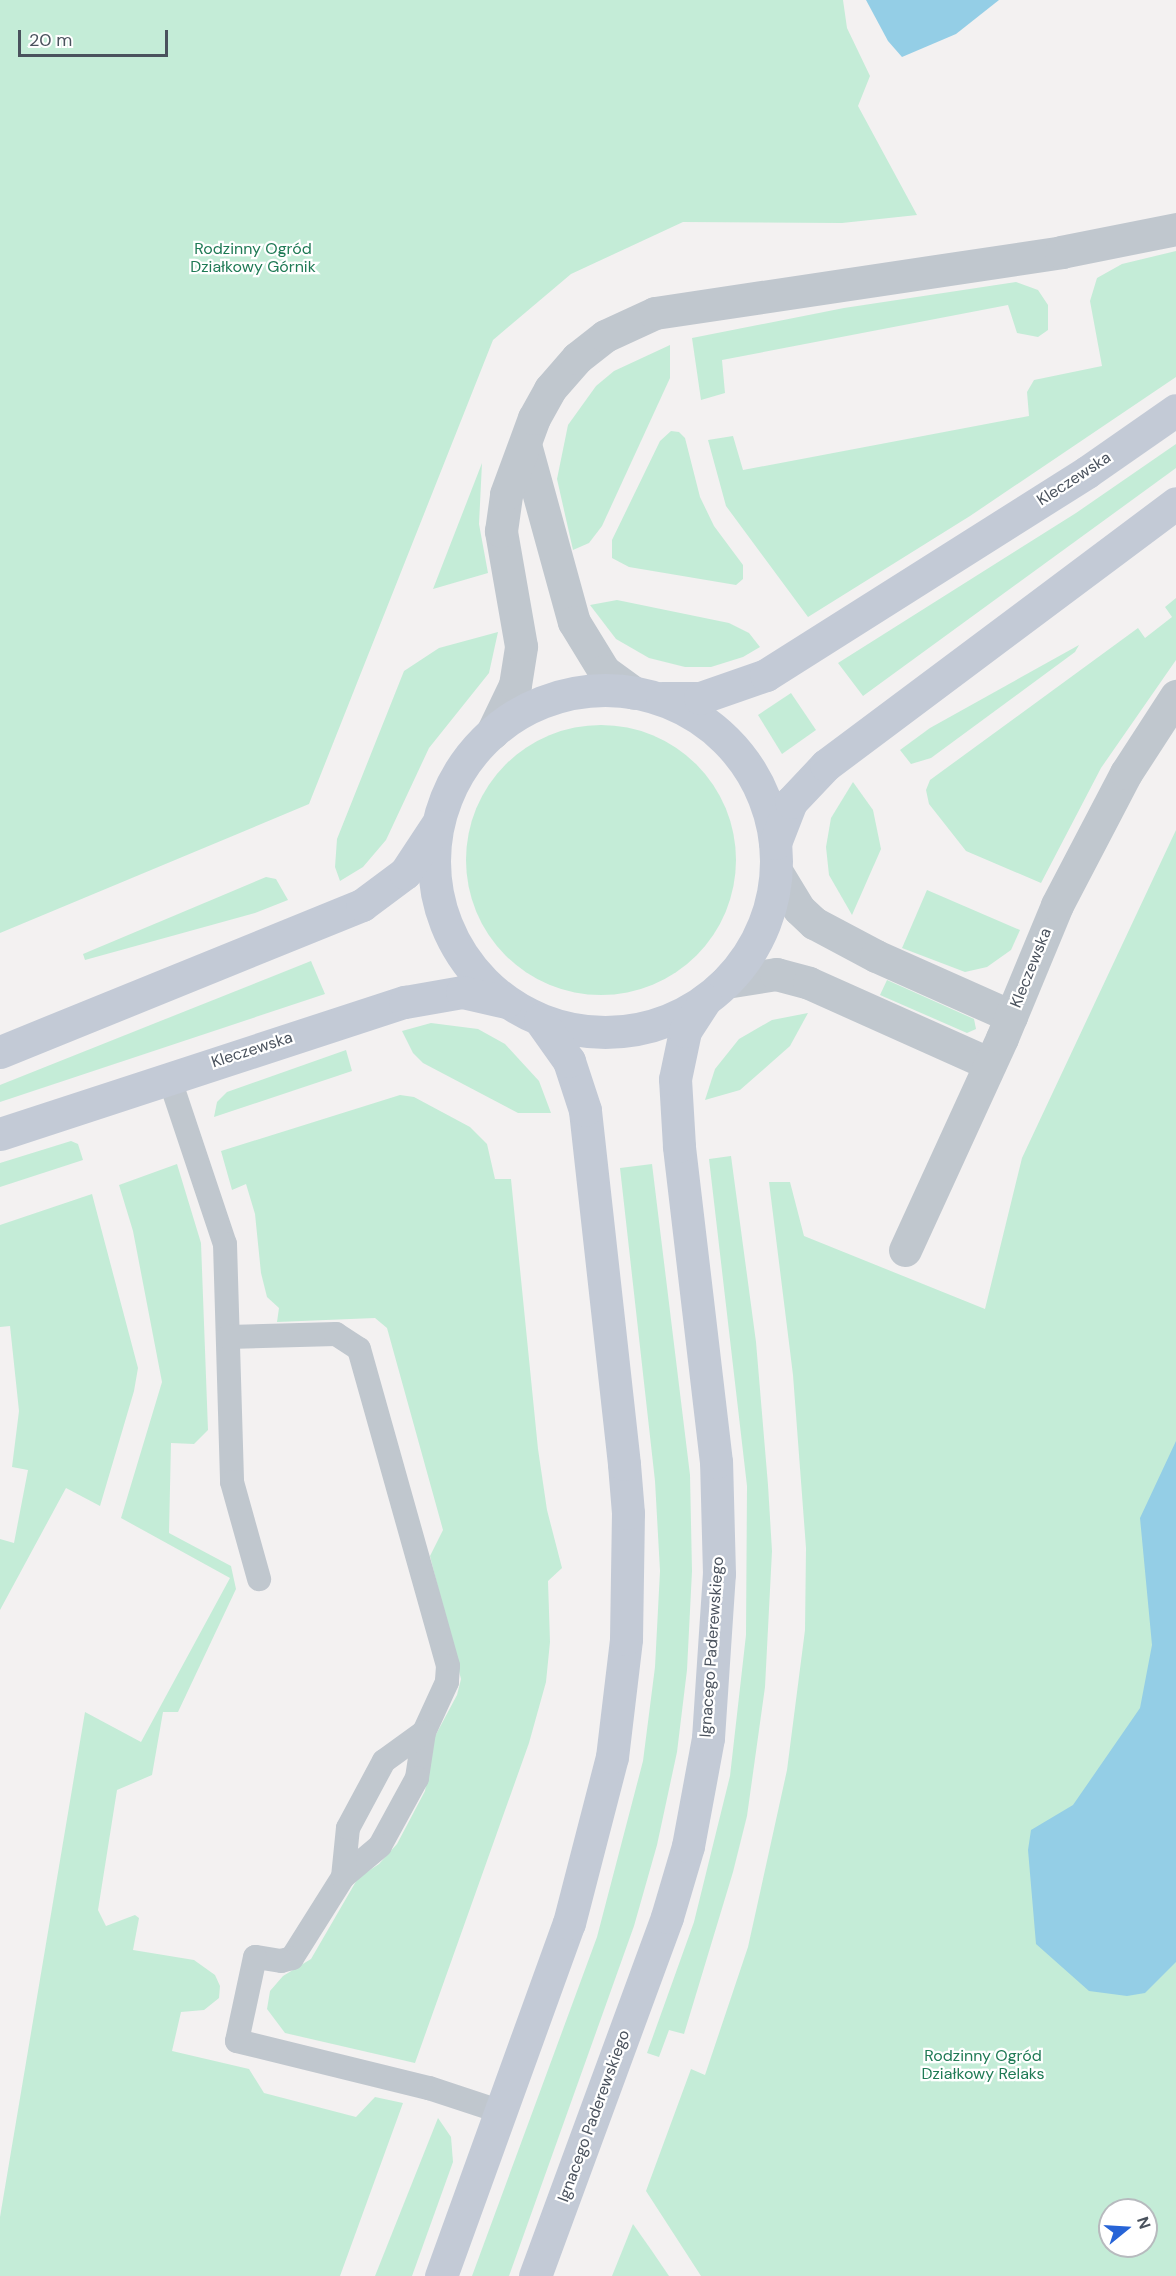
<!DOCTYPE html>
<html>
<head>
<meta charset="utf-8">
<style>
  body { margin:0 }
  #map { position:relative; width:1176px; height:2276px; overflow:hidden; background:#f3f1f1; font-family:"DM Sans",sans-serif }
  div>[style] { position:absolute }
  .green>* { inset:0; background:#c4ecd7 }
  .round { border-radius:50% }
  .water>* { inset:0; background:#94cee6 }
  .service>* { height:24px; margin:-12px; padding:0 12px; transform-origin:12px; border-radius:12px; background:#c0c7ce }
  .minor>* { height:33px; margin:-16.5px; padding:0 16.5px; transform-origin:16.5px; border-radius:16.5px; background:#c0c7ce }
  .secondary>* { height:33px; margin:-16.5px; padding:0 16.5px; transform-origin:16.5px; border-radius:16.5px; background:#c3cad6 }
  .secondary>.ring { margin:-16.5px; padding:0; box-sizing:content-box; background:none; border:33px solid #c3cad6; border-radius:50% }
  span { translate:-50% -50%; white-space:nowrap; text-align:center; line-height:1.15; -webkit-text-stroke:4.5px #fff; paint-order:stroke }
  .park-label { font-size:16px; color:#1f7a55 }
  .street-label { font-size:16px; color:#4a525d }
  .north { position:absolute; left:1098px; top:2198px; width:60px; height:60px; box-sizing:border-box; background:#fff; border:2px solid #b7babe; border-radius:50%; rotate:72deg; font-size:16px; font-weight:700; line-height:24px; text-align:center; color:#4a525d }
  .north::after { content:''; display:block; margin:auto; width:21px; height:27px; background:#2764d7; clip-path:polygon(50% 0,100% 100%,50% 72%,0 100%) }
  .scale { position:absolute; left:18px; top:30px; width:150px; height:27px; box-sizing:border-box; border:3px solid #4a525d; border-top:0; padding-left:8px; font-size:18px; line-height:21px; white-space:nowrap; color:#4a525d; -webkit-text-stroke:4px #fff; paint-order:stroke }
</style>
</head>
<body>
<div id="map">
  <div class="green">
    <i style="clip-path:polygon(0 0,843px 0,847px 28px,870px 76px,858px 106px,917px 215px,842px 223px,683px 222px,571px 274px,493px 340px,309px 804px,0 933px)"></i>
    <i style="clip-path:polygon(1176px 251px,1176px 377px,970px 516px,808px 617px,726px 506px,708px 440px,733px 436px,743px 470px,1029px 416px,1027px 392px,1034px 380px,1102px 366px,1090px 301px,1097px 278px,1122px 264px)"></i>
    <i style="clip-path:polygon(1016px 282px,1038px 290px,1048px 305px,1048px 330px,1038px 337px,1017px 333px,1008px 305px,722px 360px,725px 393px,701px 400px,692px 338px,844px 308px)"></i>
    <i style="clip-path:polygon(670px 345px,670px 378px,602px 526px,589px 543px,573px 550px,557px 479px,568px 425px,596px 386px,614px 371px)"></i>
    <i style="clip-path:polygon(671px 431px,679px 432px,685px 438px,700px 497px,714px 526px,743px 565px,743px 579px,736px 585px,629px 567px,612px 558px,612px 540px,660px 441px)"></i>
    <i style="clip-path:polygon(1176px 444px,1176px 468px,863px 696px,838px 663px,1076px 513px)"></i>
    <i style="clip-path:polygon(482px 463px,479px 524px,488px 573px,433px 589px)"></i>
    <i style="clip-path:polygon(1176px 598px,1176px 660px,1101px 768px,1041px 883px,966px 851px,929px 804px,926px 790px,930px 780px,1138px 628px,1145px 638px,1172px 617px,1165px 607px)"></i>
    <i style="clip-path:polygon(617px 600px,729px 623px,749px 633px,760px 647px,743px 657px,711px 667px,685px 667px,649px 658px,616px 639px,590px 605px)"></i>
    <i style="clip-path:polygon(498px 632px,489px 673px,429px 748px,386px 840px,363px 867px,340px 881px,335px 867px,337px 839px,404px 671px,439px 648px)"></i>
    <i style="clip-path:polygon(1079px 645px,1075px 652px,931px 758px,911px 764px,900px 750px,930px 728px)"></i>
    <i style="clip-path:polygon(791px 693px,816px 730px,782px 754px,758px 715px)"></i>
    <i class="round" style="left:466px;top:725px;width:270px;height:270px"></i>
    <i style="clip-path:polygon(853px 782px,873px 810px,881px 849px,852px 915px,829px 875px,826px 847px,831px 818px)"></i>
    <i style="clip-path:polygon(evenodd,1176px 830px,1176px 2276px,701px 2276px,646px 2191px,691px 2069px,705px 2075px,748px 1947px,787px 1770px,805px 1630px,806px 1548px,793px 1375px,769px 1182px,790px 1182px,804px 1236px,985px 1309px,1022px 1158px,1176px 830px,1110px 2210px,1146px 2210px,1146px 2246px,1110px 2246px,1110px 2210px)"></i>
    <i style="clip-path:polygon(266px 877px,276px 879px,288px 900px,255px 913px,85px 960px,83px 954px)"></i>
    <i style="clip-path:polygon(927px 890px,1020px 930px,1011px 950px,987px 967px,965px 972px,902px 948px)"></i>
    <i style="clip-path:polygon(311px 961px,325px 994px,0 1102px,0 1085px)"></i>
    <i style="clip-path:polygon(887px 980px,974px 1019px,976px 1029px,967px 1033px,880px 995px)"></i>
    <i style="clip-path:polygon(808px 1013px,790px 1046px,740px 1090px,705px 1100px,715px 1069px,739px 1039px,772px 1020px)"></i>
    <i style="clip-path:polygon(431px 1023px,478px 1029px,505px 1044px,539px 1081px,551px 1113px,518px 1113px,423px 1063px,413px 1053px,402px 1031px)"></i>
    <i style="clip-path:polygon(346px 1050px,352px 1071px,214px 1117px,217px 1102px,227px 1092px)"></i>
    <i style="clip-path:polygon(400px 1095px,414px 1097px,470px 1127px,487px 1144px,495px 1179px,511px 1179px,538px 1449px,547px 1510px,562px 1568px,548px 1581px,550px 1642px,546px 1682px,529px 1743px,415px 2063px,285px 2033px,267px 2009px,270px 1991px,283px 1976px,311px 1959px,358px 1878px,379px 1864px,397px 1844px,425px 1791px,433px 1740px,457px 1695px,461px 1679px,430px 1556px,443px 1530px,387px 1328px,375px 1318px,277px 1322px,279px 1308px,267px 1297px,261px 1273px,255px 1214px,246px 1184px,232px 1190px,221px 1151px)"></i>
    <i style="clip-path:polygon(71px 1141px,78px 1144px,83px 1160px,0 1187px,0 1163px)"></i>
    <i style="clip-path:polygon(731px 1156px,756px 1342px,768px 1485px,772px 1551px,765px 1687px,747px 1816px,733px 1872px,684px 2034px,669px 2030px,659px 2057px,647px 2053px,694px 1922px,730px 1776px,746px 1635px,747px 1486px,709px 1159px)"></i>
    <i style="clip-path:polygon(177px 1164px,201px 1243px,208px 1430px,194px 1444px,171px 1443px,169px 1533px,231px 1566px,236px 1589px,178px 1712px,163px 1712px,152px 1775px,117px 1790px,98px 1910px,106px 1926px,135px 1915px,139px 1918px,133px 1950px,194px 1960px,215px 1975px,220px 1986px,219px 1998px,204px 2010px,181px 2012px,172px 2051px,249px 2069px,264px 2093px,356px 2117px,375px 2097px,403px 2103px,340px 2276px,0 2276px,0 2217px,85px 1712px,141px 1742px,230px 1578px,121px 1518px,162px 1382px,133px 1231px,119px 1185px)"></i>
    <i style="clip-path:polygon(652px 1164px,690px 1475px,692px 1571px,687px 1670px,677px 1752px,657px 1845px,634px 1926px,509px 2276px,472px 2276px,597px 1937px,643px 1761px,655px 1667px,660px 1571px,655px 1481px,620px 1168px)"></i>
    <i style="clip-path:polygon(92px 1194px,138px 1368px,134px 1391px,100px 1506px,66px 1488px,0 1610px,0 1539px,14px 1543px,28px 1470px,12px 1467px,19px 1411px,10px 1326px,0 1327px,0 1225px)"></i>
    <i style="clip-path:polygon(438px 2118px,451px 2137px,453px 2162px,412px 2276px,375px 2276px)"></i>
    <i style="clip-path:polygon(633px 2224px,652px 2251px,669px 2276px,612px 2276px)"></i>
  </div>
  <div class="water">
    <i style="clip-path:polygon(866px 0,999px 0,956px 34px,902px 57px,888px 41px)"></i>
    <i style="clip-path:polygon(1176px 1441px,1176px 1962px,1145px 1993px,1127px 1996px,1089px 1991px,1036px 1944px,1028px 1850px,1031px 1830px,1073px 1805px,1140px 1708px,1152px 1645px,1140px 1518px)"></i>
  </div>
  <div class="service">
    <i style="left:169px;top:1077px;width:176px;rotate:71.5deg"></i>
    <i style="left:225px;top:1244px;width:238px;rotate:88.3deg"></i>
    <i style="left:232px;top:1482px;width:101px;rotate:74.4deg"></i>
    <i style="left:228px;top:1337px;width:108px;rotate:-1.6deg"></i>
    <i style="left:336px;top:1334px;width:27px;rotate:33deg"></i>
    <i style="left:359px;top:1349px;width:329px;rotate:74.3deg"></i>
    <i style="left:448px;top:1666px;width:16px;rotate:94deg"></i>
    <i style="left:447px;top:1682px;width:55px;rotate:114.7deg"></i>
    <i style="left:424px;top:1732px;width:47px;rotate:98.7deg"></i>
    <i style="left:417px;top:1778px;width:77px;rotate:118.6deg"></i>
    <i style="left:380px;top:1846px;width:48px;rotate:140deg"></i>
    <i style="left:343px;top:1877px;width:96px;rotate:122.2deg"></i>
    <i style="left:292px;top:1958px;width:11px;rotate:165deg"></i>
    <i style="left:281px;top:1961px;width:26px;rotate:-171deg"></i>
    <i style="left:255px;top:1957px;width:86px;rotate:102.1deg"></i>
    <i style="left:237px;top:2041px;width:198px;rotate:13.8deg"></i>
    <i style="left:429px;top:2088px;width:77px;rotate:18.2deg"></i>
    <i style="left:343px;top:1877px;width:49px;rotate:-84.2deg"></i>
    <i style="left:348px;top:1828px;width:76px;rotate:-61.8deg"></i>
    <i style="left:384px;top:1761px;width:49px;rotate:-35.9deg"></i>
  </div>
  <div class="minor">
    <i style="left:526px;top:448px;width:180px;rotate:74.6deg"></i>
    <i style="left:574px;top:622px;width:57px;rotate:58.5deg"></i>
    <i style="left:604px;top:671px;width:37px;rotate:36deg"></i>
    <i style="left:492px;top:733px;width:53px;rotate:-64.4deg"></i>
    <i style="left:515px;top:685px;width:39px;rotate:-81deg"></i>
    <i style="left:521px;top:646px;width:117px;rotate:-99.9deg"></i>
    <i style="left:501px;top:531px;width:37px;rotate:-82deg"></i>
    <i style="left:506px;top:494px;width:81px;rotate:-69.8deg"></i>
    <i style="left:534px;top:418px;width:33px;rotate:-61deg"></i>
    <i style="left:550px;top:389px;width:41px;rotate:-48.9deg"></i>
    <i style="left:577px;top:358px;width:36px;rotate:-38deg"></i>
    <i style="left:605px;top:336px;width:55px;rotate:-24.7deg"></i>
    <i style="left:655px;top:313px;width:411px;rotate:-8.5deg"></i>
    <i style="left:1061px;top:252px;width:117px;rotate:-11.3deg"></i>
    <i style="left:776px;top:871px;width:44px;rotate:58.8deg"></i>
    <i style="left:799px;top:909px;width:21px;rotate:43deg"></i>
    <i style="left:814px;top:923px;width:70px;rotate:28deg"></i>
    <i style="left:876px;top:956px;width:148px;rotate:24deg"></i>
    <i style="left:726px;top:982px;width:51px;rotate:-9.1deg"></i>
    <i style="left:776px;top:974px;width:34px;rotate:15deg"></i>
    <i style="left:809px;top:983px;width:198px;rotate:24.1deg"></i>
    <i style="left:905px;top:1250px;width:233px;rotate:-65.4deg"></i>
    <i style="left:1002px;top:1038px;width:144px;rotate:-67.5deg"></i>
    <i style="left:1057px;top:905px;width:149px;rotate:-62.4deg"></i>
    <i style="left:1126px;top:773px;width:92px;rotate:-57deg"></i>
  </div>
  <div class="secondary">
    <i class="ring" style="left:434px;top:690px;width:309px;height:309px"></i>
    <i style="left:662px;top:698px;width:38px"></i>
    <i style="left:700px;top:698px;width:70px;rotate:-19.2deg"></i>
    <i style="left:766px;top:675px;width:380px;rotate:-32.3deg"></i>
    <i style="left:1087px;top:472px;width:108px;rotate:-34.9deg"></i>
    <i style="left:775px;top:843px;width:44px;rotate:-68.7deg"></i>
    <i style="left:791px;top:802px;width:51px;rotate:-46.6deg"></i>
    <i style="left:826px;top:765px;width:437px;rotate:-36.8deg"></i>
    <i style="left:0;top:1052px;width:391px;rotate:-22.1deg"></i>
    <i style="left:362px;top:905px;width:54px;rotate:-36.7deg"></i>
    <i style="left:405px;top:873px;width:56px;rotate:-56.6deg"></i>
    <i style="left:0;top:1134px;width:426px;rotate:-18.1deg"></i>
    <i style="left:405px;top:1002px;width:58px;rotate:-10deg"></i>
    <i style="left:462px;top:992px;width:45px;rotate:12.8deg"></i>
    <i style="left:441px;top:2276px;width:375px;rotate:-70.1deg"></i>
    <i style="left:569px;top:1923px;width:171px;rotate:-75.5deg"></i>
    <i style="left:612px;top:1757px;width:119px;rotate:-83.2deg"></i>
    <i style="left:626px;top:1639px;width:126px;rotate:-89.1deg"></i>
    <i style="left:628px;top:1513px;width:49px;rotate:-94.7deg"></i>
    <i style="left:624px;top:1464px;width:356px;rotate:-96.3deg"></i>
    <i style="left:585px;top:1110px;width:52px;rotate:-108.1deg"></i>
    <i style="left:569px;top:1061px;width:50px;rotate:-125.3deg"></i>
    <i style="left:535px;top:2276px;width:382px;rotate:-69.8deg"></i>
    <i style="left:667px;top:1917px;width:74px;rotate:-73.5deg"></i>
    <i style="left:688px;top:1846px;width:110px;rotate:-79.5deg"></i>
    <i style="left:708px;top:1738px;width:164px;rotate:-86.2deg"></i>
    <i style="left:719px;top:1574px;width:112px;rotate:-91.5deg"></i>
    <i style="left:716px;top:1462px;width:318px;rotate:-96.7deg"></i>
    <i style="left:679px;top:1146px;width:67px;rotate:-93.4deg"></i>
    <i style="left:675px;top:1079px;width:49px;rotate:-78.2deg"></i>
    <i style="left:685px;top:1031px;width:37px;rotate:-57deg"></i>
  </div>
  <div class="park-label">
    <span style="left:253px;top:258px">Rodzinny Ogród<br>Działkowy Górnik</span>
    <span style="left:983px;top:2065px">Rodzinny Ogród<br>Działkowy Relaks</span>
  </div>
  <div class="street-label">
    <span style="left:1074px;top:479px;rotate:-33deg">Kleczewska</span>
    <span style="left:1031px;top:968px;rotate:-68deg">Kleczewska</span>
    <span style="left:252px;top:1050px;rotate:-18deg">Kleczewska</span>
    <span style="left:712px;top:1647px;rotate:-86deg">Ignacego Paderewskiego</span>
    <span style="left:594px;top:2116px;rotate:-70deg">Ignacego Paderewskiego</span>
  </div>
  <div class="north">N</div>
  <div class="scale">20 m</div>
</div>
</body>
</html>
